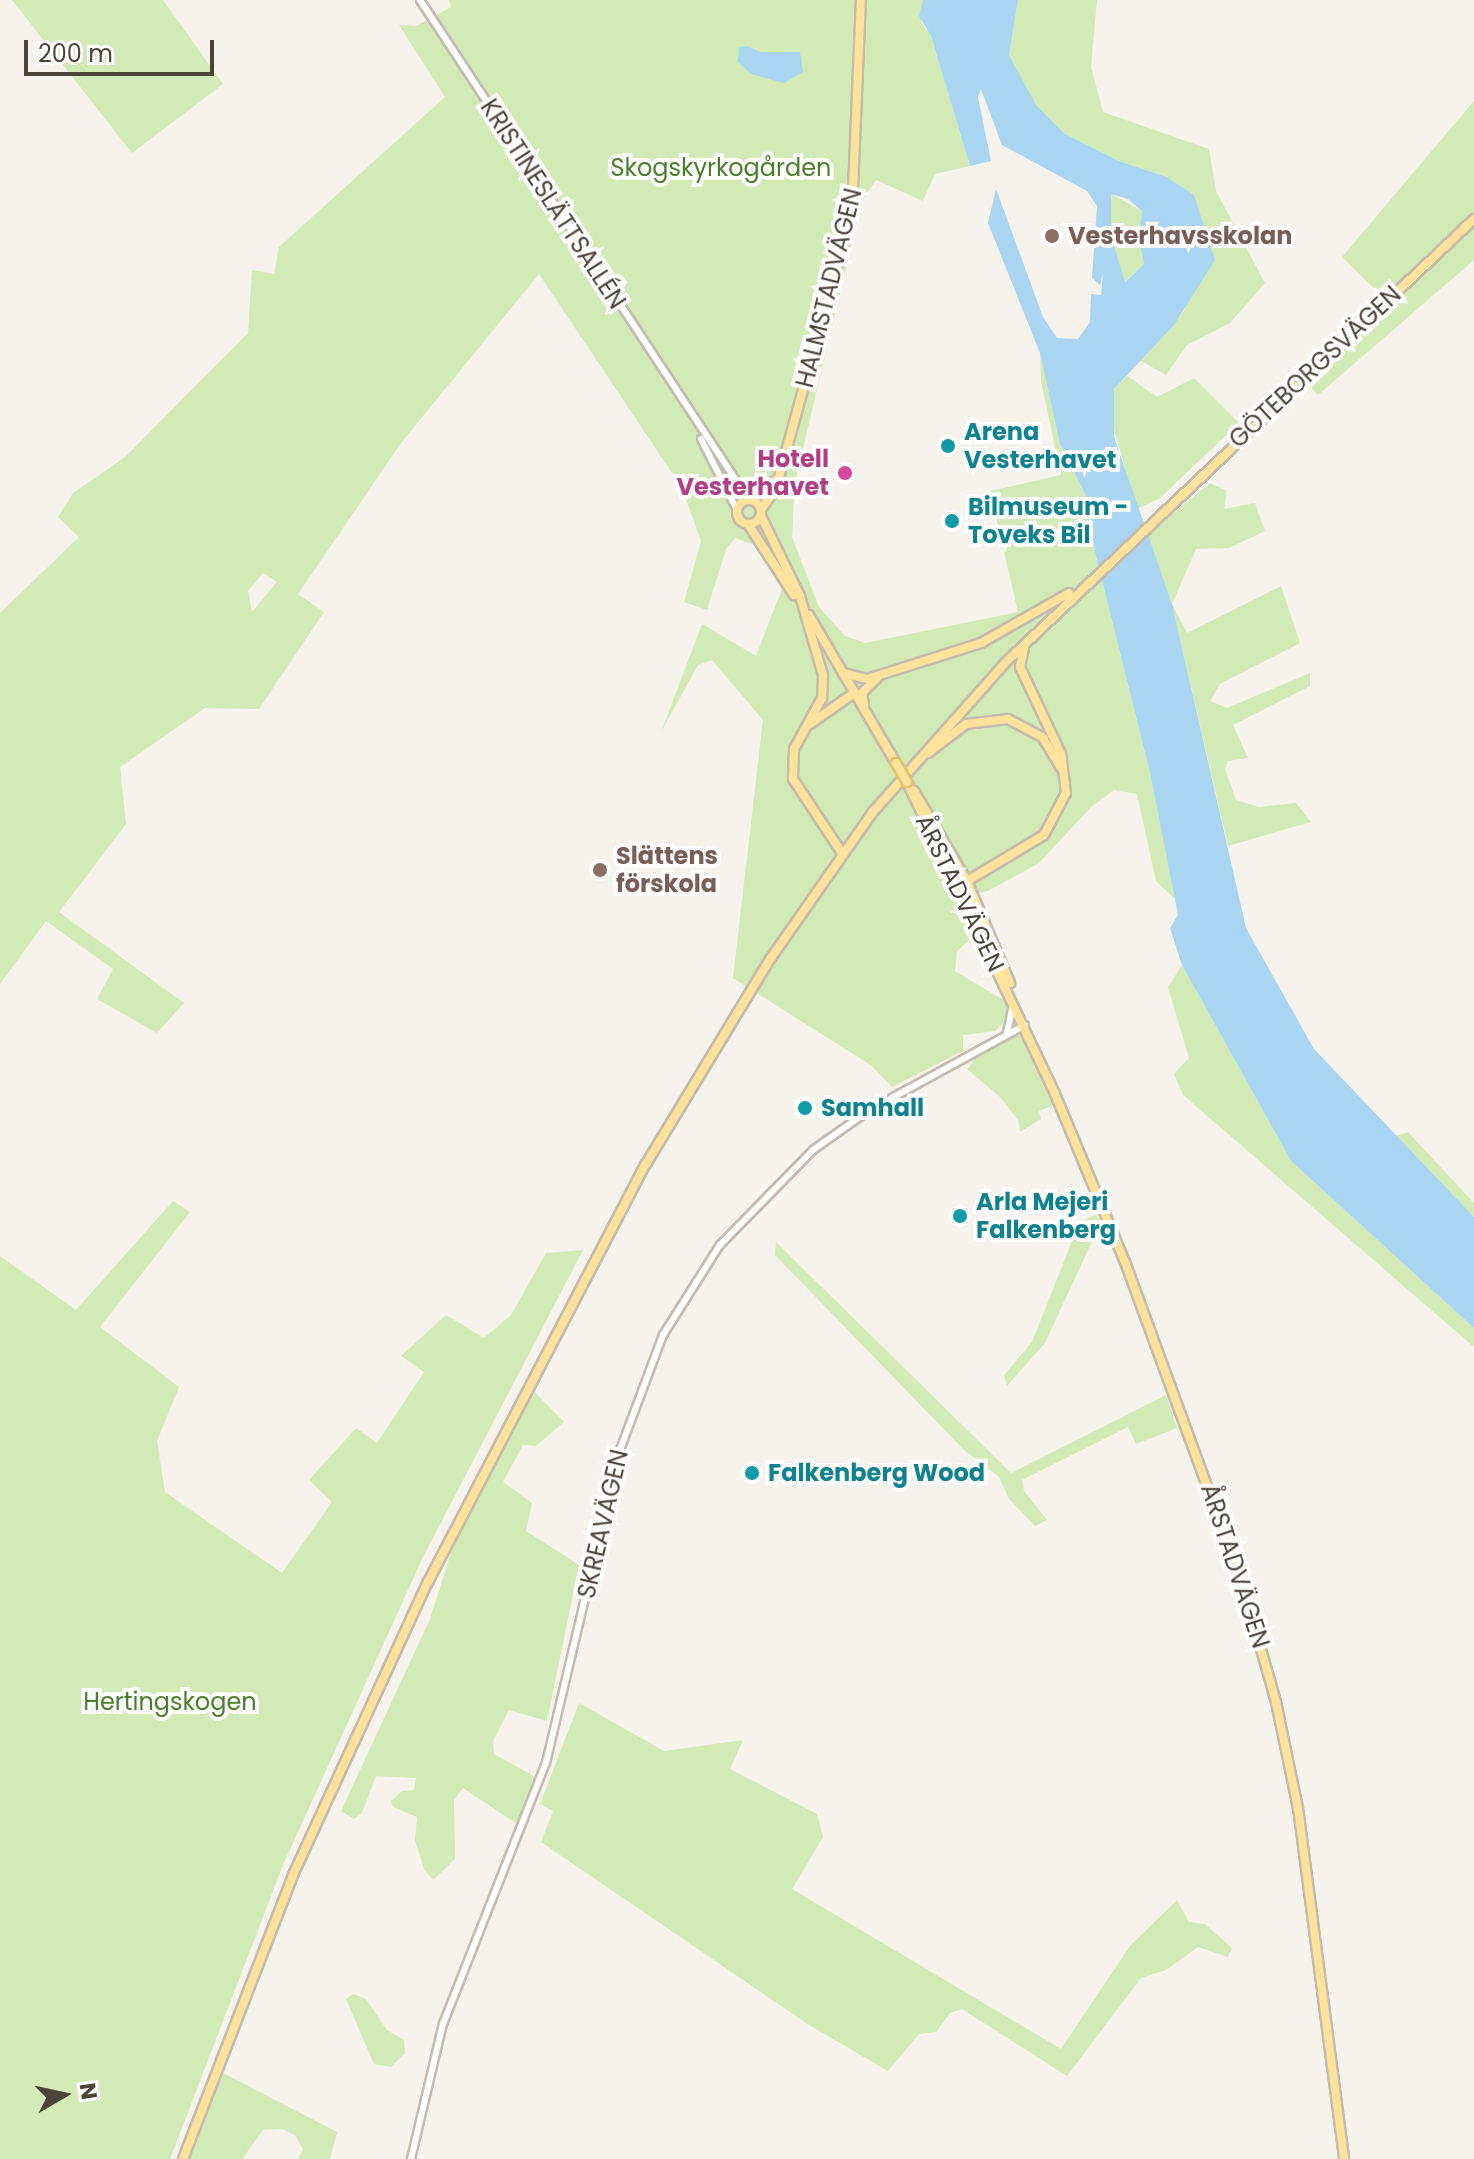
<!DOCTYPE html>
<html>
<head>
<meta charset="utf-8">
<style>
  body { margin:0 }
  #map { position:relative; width:1474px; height:2159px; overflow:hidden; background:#f6f3ec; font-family:Poppins,sans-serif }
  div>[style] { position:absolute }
  .green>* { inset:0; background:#d2eab5 }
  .water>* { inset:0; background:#a9d4f2 }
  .roads { filter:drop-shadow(2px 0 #c2bbae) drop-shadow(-2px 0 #c2bbae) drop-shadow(0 2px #c2bbae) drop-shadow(0 -2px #c2bbae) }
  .minor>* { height:6px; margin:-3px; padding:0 3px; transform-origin:3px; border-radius:3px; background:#fff }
  .major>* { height:8px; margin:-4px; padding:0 4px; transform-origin:4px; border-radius:4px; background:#ffe39c }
  .major>.ring { margin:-4px; padding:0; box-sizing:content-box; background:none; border:8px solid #ffe39c; border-radius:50% }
  .bridges { filter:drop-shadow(2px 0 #e6c16a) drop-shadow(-2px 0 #e6c16a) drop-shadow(0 2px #e6c16a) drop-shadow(0 -2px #e6c16a) }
  .major-bridge>* { height:8px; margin:-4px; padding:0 4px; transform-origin:4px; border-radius:4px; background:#ffe39c }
  .dots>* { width:22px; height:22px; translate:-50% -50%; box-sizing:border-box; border:4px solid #fff; border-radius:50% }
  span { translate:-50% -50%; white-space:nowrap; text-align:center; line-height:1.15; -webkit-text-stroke:8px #fff; paint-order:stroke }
  .park-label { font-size:24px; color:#4a7f2a }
  .street-label { font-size:24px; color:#4b4439 }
  .education-label { font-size:24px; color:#785e54; font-weight:700 }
  .left { translate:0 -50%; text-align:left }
  .culture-label { font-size:24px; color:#0d838f; font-weight:700 }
  .hotel-label { font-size:24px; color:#b23c85; font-weight:700 }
  .right { translate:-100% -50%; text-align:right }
  .north { position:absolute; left:24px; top:2055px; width:80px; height:80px; -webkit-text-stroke:6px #fff; paint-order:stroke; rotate:81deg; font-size:22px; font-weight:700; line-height:32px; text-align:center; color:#4b4439 }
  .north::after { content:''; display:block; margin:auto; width:28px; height:36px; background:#4b4439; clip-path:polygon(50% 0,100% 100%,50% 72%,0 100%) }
  .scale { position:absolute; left:24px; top:40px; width:190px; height:36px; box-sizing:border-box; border:4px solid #4b4439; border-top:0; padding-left:10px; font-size:24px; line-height:28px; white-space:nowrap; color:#4b4439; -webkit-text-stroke:6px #fff; paint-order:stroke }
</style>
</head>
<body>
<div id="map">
  <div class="green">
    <i style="clip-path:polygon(12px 0,163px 0,223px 84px,132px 153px)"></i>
    <i style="clip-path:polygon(evenodd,449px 0,923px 0,921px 22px,931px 36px,970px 166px,935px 174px,923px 201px,876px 180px,862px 201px,795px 482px,792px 537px,819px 607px,845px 636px,865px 643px,1018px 612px,990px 491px,1061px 475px,1041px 381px,1040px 353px,1060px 444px,1088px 500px,1095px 552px,1150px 773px,1175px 899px,1156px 881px,1137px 794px,1114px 790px,1091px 807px,1039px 863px,988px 891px,959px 897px,974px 936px,957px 951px,955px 971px,1005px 1001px,1009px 1018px,995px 1031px,963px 1035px,963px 1051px,892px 1087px,872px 1066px,733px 978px,763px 720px,712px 660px,698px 665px,661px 732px,702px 624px,756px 656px,784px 584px,757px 546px,735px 538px,726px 549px,707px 610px,684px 602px,701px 541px,682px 488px,539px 274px,401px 443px,298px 594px,324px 612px,259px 709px,205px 708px,120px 767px,126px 824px,59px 912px,184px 1003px,157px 1033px,97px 999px,113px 969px,46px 921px,0 984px,0 613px,79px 537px,58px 517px,73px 493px,125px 457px,248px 333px,252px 270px,274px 274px,279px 247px,445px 97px,399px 25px,416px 26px,451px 7px,449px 0,263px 573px,277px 582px,252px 612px,248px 591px,263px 573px)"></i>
    <i style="clip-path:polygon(1018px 0,1097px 0,1091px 67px,1103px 112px,1209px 149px,1216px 191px,1265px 283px,1230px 323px,1187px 345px,1166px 375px,1141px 361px,1184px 311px,1201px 221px,1194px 195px,1167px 177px,1119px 161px,1065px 134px,1035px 105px,1009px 55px)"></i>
    <i style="clip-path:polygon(1474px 101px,1474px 260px,1318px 395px,1298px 374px,1379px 293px,1342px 257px)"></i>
    <i style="clip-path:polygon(1111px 194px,1142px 211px,1139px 241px,1144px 264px,1124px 282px,1111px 236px)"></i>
    <i style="clip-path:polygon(1127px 376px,1157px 397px,1194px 378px,1239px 423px,1160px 498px,1137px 509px,1111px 419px,1114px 389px)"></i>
    <i style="clip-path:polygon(1210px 483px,1227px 491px,1224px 509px,1255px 503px,1265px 531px,1229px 548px,1196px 549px,1172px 604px,1187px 633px,1281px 586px,1300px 643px,1220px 684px,1210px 701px,1227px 708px,1310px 673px,1310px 686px,1233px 725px,1248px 758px,1228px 761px,1225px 769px,1236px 800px,1259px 807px,1296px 803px,1311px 822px,1228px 846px,1172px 604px,1146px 536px)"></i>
    <i style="clip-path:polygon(1182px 965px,1291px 1161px,1474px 1328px,1474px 1347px,1183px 1095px,1174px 1074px,1189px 1058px,1168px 987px)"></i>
    <i style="clip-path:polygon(1013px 1036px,1022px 1036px,1056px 1104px,1039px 1111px,1041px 1119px,1020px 1132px,1018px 1120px,1000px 1097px,967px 1069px,978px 1055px)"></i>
    <i style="clip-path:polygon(1408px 1132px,1474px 1203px,1474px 1217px,1396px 1136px)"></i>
    <i style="clip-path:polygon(173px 1201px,190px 1212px,100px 1327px,179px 1387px,157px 1441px,165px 1492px,282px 1573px,332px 1502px,309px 1480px,356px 1428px,377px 1443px,424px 1372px,401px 1356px,446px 1315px,484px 1338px,511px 1315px,546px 1253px,583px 1250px,423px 1557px,283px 1865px,170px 2159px,0 2159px,0 1256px,76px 1310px)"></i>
    <i style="clip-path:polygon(1096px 1215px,1101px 1222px,1045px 1343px,1007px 1386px,1004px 1375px,1032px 1342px,1080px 1221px)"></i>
    <i style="clip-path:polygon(776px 1242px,1011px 1473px,1166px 1395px,1177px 1428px,1136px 1444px,1128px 1427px,1022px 1480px,1024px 1491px,1047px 1520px,1035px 1526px,1009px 1499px,999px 1477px,965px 1451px,775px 1255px)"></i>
    <i style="clip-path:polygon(532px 1389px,564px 1422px,536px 1446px,523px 1445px,503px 1482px,532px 1503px,526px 1531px,579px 1565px,547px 1721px,509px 1710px,493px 1741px,494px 1754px,534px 1776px,517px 1824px,463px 1788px,454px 1800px,455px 1859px,433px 1880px,424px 1869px,415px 1840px,417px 1817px,393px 1807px,391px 1801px,402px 1791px,414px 1790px,416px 1778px,376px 1776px,362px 1813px,354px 1819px,341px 1811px,430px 1619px,455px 1540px)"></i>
    <i style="clip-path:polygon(579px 1703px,664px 1751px,743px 1740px,730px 1769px,817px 1814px,823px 1837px,792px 1889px,1061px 2049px,1130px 1946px,1177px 1900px,1189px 1922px,1205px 1924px,1232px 1948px,1228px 1957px,1198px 1947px,1166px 1970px,1141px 1978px,1067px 2076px,962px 2009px,950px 2013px,936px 2032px,919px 2034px,888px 2071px,809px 2025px,541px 1842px,553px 1811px,540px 1804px)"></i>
    <i style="clip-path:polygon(353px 1994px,366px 1999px,387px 2030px,404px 2040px,405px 2053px,391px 2067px,374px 2064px,346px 1999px)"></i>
    <i style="clip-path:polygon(223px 2073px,337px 2132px,330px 2159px,298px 2159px,303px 2149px,295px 2135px,282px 2129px,263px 2130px,242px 2159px,190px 2159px)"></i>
  </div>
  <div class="water">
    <i style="clip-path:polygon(evenodd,923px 0,1018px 0,1009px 55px,1036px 105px,1065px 134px,1119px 161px,1167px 177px,1194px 195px,1215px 260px,1174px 325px,1114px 389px,1114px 437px,1172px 604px,1246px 928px,1314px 1049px,1474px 1217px,1474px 1328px,1291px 1161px,1182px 965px,1170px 928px,1178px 915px,1150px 773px,1095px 552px,1088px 500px,1060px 444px,1040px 353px,988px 223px,996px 189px,1043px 317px,1057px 338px,1078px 339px,1090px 322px,1091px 294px,1101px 295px,1103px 272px,1100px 285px,1092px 278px,1097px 206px,1087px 191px,1002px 145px,981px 89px,978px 97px,991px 161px,970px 166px,931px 36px,919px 16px,923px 0,1111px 194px,1128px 199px,1142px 211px,1139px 241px,1144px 264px,1125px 282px,1111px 236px,1111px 194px)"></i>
    <i style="clip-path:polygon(747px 46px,760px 52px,800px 52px,803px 72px,784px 83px,751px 74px,738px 62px,739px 47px)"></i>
  </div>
  <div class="roads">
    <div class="minor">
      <i style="left:420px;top:0;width:599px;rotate:56.66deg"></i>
      <i style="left:701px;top:439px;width:80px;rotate:63.1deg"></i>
      <i style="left:1007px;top:1033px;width:24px;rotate:-78deg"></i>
      <i style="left:411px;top:2159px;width:139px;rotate:-76.7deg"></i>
      <i style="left:443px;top:2024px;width:281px;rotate:-68.5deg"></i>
      <i style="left:546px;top:1763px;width:322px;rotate:-76.7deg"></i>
      <i style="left:620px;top:1450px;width:123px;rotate:-69.5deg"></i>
      <i style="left:663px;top:1335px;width:107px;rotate:-57.7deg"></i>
      <i style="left:720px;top:1245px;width:133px;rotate:-45.6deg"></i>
      <i style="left:813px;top:1150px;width:67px;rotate:-35.3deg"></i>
      <i style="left:868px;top:1111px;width:179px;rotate:-28.7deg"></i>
    </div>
    <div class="major">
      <i style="left:752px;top:500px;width:31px;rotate:-40deg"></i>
      <i class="ring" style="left:737px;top:500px;width:16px;height:16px"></i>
      <i style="left:761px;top:510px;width:27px;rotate:-56deg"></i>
      <i style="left:776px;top:488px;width:285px;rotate:-74.6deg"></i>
      <i style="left:852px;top:213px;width:213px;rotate:-87.6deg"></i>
      <i style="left:761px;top:516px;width:89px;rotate:64deg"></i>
      <i style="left:800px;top:596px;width:82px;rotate:73.8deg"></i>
      <i style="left:823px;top:675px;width:23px;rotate:92deg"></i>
      <i style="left:822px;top:698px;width:58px;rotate:118.8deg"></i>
      <i style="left:794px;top:749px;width:30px;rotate:92deg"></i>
      <i style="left:793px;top:779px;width:89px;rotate:56.5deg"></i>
      <i style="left:748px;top:524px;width:85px;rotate:57.1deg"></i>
      <i style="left:809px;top:615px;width:172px;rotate:59.6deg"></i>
      <i style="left:843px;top:673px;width:25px;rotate:14deg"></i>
      <i style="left:867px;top:679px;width:120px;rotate:-17.5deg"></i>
      <i style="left:981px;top:643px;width:101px;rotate:-29.6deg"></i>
      <i style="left:864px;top:705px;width:12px;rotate:-99deg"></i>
      <i style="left:862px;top:693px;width:21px;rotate:-45deg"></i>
      <i style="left:810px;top:724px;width:54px;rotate:-35.2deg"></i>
      <i style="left:928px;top:753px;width:48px;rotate:-37.3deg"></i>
      <i style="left:966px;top:724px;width:42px;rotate:-6.8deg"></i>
      <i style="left:1008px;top:719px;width:40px;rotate:28deg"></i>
      <i style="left:1043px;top:738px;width:35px;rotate:59deg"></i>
      <i style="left:907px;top:782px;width:345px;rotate:64.6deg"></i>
      <i style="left:1055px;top:1094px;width:182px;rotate:67.4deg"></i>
      <i style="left:1125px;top:1262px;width:338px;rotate:69.9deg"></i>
      <i style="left:1241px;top:1579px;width:128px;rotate:74.1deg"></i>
      <i style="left:1276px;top:1702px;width:108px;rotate:78.3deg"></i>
      <i style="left:1298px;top:1808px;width:354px;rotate:82.5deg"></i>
      <i style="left:914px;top:791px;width:104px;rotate:59.5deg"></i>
      <i style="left:967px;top:881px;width:111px;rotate:67.1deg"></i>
      <i style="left:959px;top:886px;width:99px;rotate:-31deg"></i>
      <i style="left:1044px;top:835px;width:47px;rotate:-62.4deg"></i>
      <i style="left:1066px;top:793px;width:39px;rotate:-97deg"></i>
      <i style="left:1061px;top:754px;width:96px;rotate:-115.2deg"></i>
      <i style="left:1020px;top:667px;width:19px;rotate:-78deg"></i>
      <i style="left:183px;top:2159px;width:305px;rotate:-68.8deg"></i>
      <i style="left:293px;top:1875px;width:323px;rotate:-65.3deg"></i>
      <i style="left:428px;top:1582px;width:471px;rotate:-62.5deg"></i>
      <i style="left:646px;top:1164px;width:241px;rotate:-58.8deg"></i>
      <i style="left:771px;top:958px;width:177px;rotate:-55.1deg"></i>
      <i style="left:872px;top:813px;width:200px;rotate:-48.4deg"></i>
      <i style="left:1005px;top:663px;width:646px;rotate:-43.43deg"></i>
    </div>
  </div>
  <div class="bridges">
    <div class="major-bridge">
      <i style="left:896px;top:763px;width:22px;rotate:60deg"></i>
    </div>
  </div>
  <div class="dots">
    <i style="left:1052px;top:236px;background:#8d6e63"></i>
    <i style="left:948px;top:446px;background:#0f9aa8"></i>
    <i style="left:845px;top:473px;background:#d1479c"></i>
    <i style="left:952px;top:521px;background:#0f9aa8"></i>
    <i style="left:600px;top:870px;background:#8d6e63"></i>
    <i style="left:805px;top:1108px;background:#0f9aa8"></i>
    <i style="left:960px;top:1216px;background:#0f9aa8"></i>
    <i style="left:752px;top:1473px;background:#0f9aa8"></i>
  </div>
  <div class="park-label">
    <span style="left:721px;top:168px">Skogskyrkogården</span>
    <span style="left:170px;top:1702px">Hertingskogen</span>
  </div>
  <div class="street-label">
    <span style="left:553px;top:204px;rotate:57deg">KRISTINESLÄTTSALLÉN</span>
    <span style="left:829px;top:288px;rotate:-76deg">HALMSTADVÄGEN</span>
    <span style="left:1315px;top:367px;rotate:-43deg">GÖTEBORGSVÄGEN</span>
    <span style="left:960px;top:893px;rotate:64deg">ÅRSTADVÄGEN</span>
    <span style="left:603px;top:1524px;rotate:-77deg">SKREAVÄGEN</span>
    <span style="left:1235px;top:1566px;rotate:72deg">ÅRSTADVÄGEN</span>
  </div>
  <div class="education-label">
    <span class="left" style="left:1068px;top:236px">Vesterhavsskolan</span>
    <span class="left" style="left:616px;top:870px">Slättens<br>förskola</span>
  </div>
  <div class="culture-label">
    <span class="left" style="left:964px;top:446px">Arena<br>Vesterhavet</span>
    <span class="left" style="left:968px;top:521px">Bilmuseum -<br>Toveks Bil</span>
    <span class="left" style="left:821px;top:1108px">Samhall</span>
    <span class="left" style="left:976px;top:1216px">Arla Mejeri<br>Falkenberg</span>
    <span class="left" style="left:768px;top:1473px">Falkenberg Wood</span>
  </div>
  <div class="hotel-label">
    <span class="right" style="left:829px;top:473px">Hotell<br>Vesterhavet</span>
  </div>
  <div class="north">N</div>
  <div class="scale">200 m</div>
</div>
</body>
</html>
